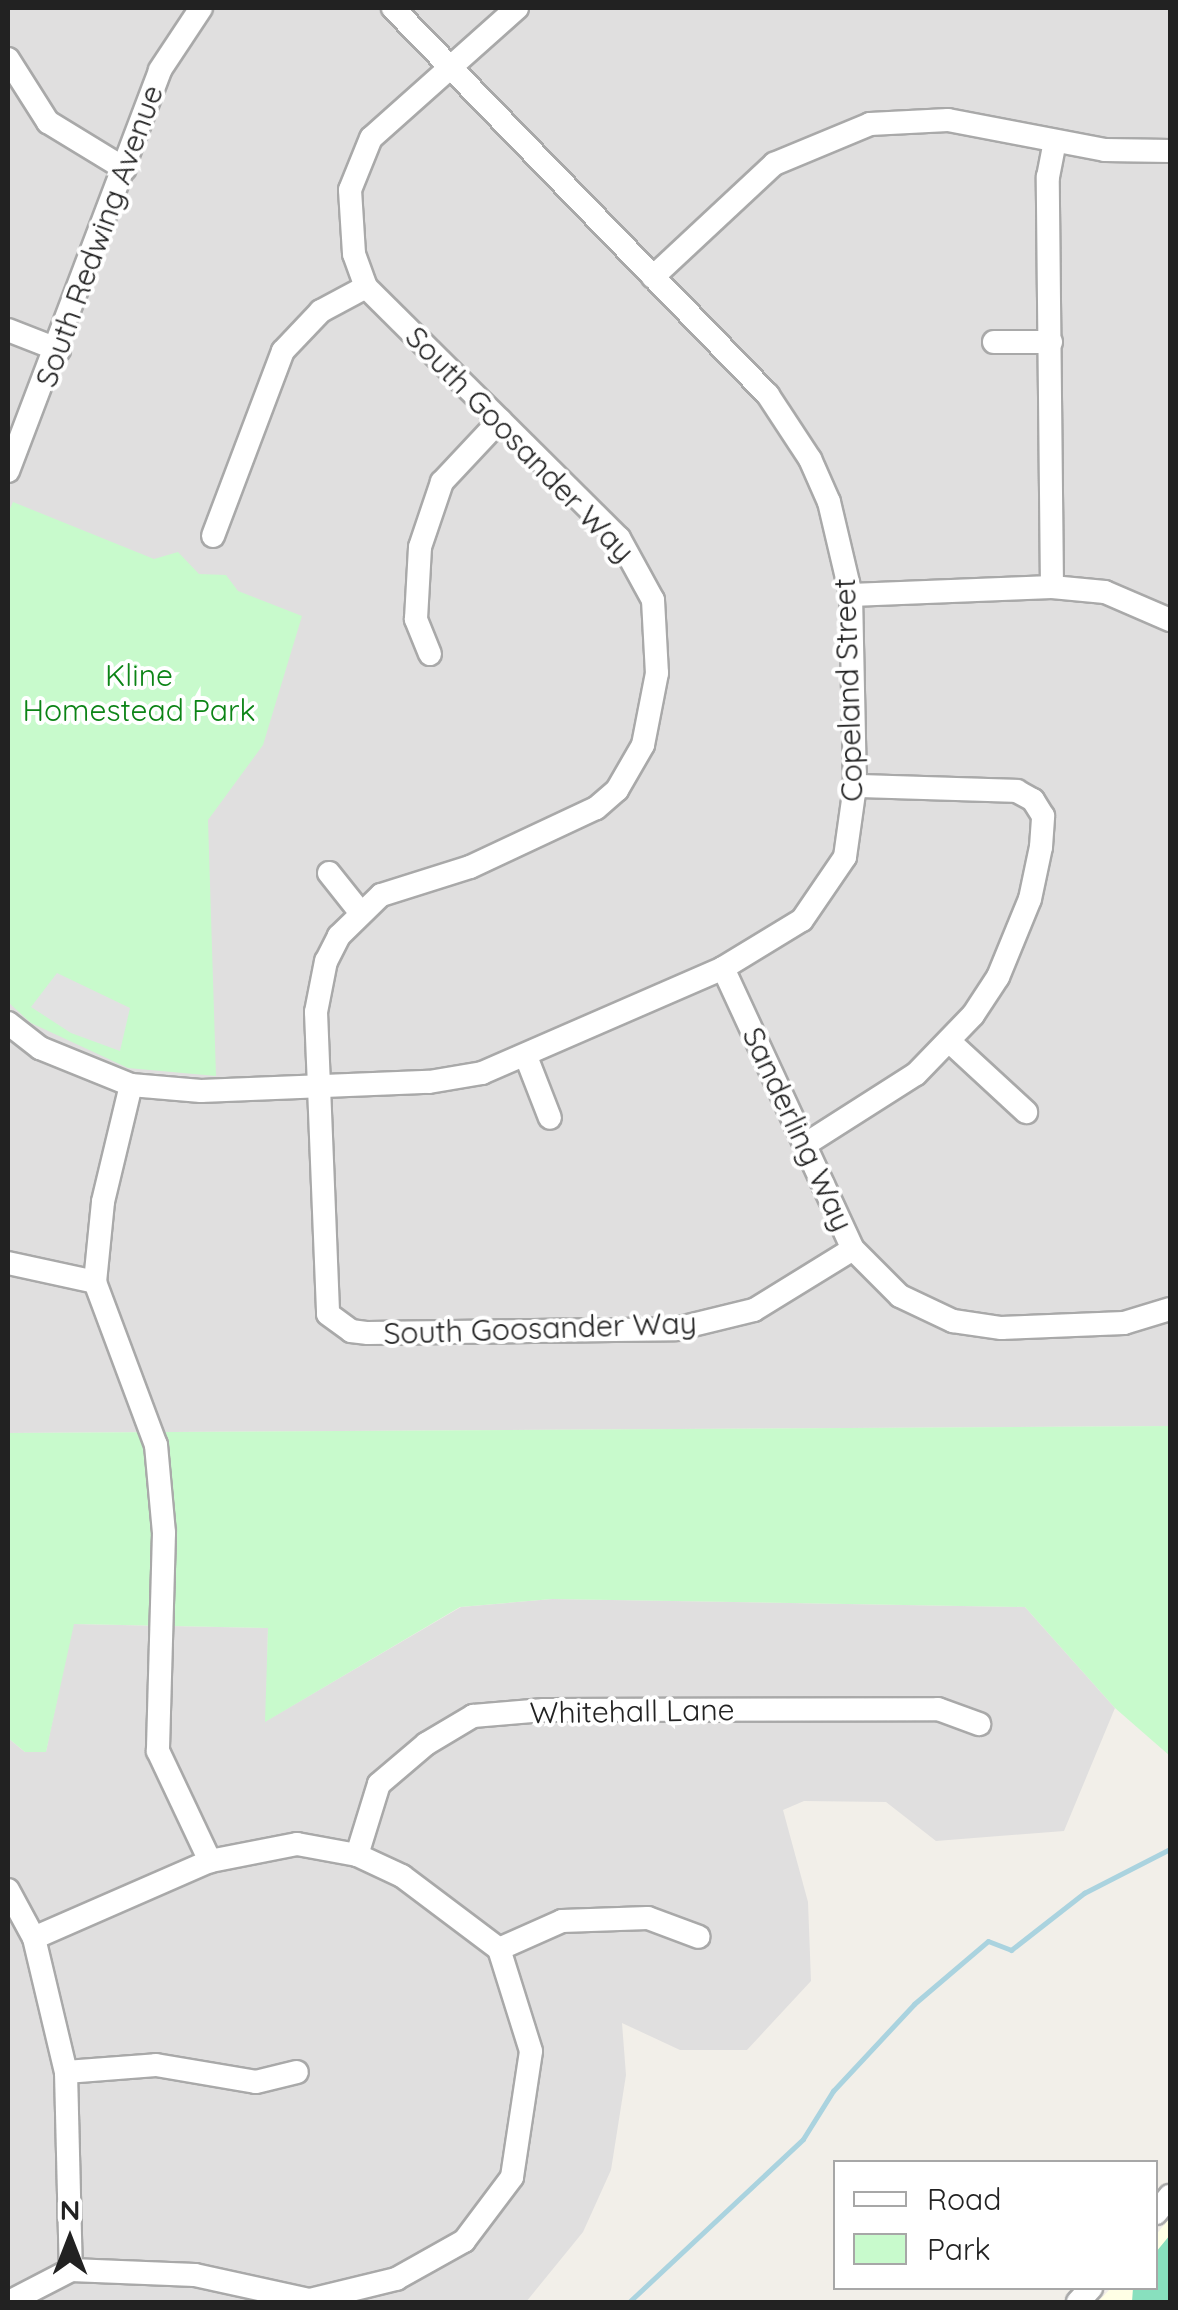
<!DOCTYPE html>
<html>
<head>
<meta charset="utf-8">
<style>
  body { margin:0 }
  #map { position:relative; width:1178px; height:2310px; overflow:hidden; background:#f2efe9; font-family:Quicksand,sans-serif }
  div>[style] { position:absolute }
  .residential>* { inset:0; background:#e0dfdf }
  .education>* { inset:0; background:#ffffe5 }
  .park>* { inset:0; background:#c8facc }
  .pitch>* { inset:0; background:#88e0be }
  .parking>* { inset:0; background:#e2e2e2 }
  .stream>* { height:5px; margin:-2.5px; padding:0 2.5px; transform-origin:2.5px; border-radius:2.5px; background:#aad3df }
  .roads { filter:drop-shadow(2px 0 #a9a9a9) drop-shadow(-2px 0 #a9a9a9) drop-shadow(0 2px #a9a9a9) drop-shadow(0 -2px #a9a9a9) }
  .minor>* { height:22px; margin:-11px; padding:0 11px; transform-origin:11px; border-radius:11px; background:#fff }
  span { translate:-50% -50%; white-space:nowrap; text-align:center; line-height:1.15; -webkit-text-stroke:8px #fff; paint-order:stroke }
  .street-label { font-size:30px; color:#222 }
  .park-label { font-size:30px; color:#0c8416 }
  .frame { position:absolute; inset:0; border:10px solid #222; pointer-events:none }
  .legend { position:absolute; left:833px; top:2160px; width:325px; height:130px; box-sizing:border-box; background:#fff; border:2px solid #a7a7a7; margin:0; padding:12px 18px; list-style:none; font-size:30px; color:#222 }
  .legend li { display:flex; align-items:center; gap:20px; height:50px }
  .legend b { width:50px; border:2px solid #a7a7a7 }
  .north { position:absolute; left:20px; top:2190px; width:100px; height:100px; -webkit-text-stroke:8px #fff; paint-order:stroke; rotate:0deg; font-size:28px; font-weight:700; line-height:40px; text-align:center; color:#222 }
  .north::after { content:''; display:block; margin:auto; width:35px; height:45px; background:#222; clip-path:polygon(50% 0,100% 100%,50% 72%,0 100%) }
</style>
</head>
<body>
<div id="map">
  <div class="residential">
    <i style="clip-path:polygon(8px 8px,1170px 8px,1170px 1426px,8px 1433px)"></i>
    <i style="clip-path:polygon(552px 1599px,1025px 1607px,1115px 1708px,1064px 1831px,936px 1841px,886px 1802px,804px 1801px,783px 1810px,808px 1902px,811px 1981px,747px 2050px,680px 2050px,622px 2023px,626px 2075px,611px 2170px,583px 2232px,526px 2302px,8px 2302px,8px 1738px,25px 1752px,46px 1751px,73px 1624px,268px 1628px,266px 1721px,461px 1607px)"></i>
  </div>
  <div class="education">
    <i style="clip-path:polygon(1170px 2217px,1170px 2302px,1098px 2302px,1111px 2288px,1156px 2288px,1156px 2235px)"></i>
  </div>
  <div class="park">
    <i style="clip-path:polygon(13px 502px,154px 559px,178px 552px,199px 574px,226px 575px,238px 591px,302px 616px,263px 745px,208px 820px,216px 1076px,128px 1068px,31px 1023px,8px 1002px,8px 513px)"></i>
    <i style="clip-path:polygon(1170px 1426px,1170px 1756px,1115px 1708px,1025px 1607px,552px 1599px,460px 1607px,265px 1722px,268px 1628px,74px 1624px,46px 1752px,25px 1752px,8px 1738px,8px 1433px)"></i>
  </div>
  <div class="pitch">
    <i style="clip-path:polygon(1170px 2235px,1170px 2302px,1132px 2302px,1133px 2288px,1156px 2288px,1156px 2252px)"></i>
  </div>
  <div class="parking">
    <i style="clip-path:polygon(57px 973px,130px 1008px,120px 1051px,71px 1033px,31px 1007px)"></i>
  </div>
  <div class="stream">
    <i style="left:629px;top:2302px;width:238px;rotate:-43.1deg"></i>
    <i style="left:803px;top:2139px;width:57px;rotate:-58deg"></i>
    <i style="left:833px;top:2091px;width:119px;rotate:-47deg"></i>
    <i style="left:914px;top:2004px;width:97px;rotate:-40.4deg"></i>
    <i style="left:988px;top:1941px;width:25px;rotate:21deg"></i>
    <i style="left:1011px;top:1950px;width:93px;rotate:-38deg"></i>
    <i style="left:1084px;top:1893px;width:97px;rotate:-27.1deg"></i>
  </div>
  <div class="roads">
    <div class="minor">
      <i style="left:517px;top:8px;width:195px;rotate:138.3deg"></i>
      <i style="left:371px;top:138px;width:56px;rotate:112deg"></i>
      <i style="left:350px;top:190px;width:64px;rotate:86.4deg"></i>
      <i style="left:354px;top:254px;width:35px;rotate:70deg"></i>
      <i style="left:366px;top:287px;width:356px;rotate:44.8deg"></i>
      <i style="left:619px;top:538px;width:71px;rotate:61.3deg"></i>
      <i style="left:653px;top:600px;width:73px;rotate:86.9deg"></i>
      <i style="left:657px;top:673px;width:73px;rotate:101deg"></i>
      <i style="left:643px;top:745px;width:52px;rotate:120deg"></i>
      <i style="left:617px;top:790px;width:28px;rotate:139deg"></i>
      <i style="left:596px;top:808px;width:139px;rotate:154.9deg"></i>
      <i style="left:470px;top:867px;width:93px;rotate:162.5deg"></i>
      <i style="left:381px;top:895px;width:59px;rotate:135.7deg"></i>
      <i style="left:339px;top:936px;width:28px;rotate:117deg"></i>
      <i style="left:326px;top:961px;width:52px;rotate:101.1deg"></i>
      <i style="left:316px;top:1012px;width:302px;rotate:87.7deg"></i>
      <i style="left:328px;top:1314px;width:29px;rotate:36deg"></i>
      <i style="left:351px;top:1331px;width:17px;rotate:7deg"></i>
      <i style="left:368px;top:1333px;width:308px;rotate:-0.7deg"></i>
      <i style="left:676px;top:1329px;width:80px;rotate:-13.7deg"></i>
      <i style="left:754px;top:1310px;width:116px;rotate:-31.6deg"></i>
      <i style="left:8px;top:59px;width:75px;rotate:57.6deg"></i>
      <i style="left:48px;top:122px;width:90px;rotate:31.4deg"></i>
      <i style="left:653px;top:277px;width:166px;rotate:-43deg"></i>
      <i style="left:774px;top:164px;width:104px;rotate:-22.6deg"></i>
      <i style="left:870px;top:124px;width:78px;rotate:-2.9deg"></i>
      <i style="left:948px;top:120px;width:160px;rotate:10.8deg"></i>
      <i style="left:1105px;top:150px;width:65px;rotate:0.9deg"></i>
      <i style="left:8px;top:330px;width:55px;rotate:21.4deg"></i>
      <i style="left:994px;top:342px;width:57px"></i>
      <i style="left:8px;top:471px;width:429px;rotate:-69.2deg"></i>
      <i style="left:160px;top:70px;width:74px;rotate:-56.5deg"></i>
      <i style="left:213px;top:536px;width:198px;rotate:-69.3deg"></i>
      <i style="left:283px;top:351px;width:55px;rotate:-46.5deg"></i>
      <i style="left:321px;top:311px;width:51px;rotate:-28.1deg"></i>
      <i style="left:1052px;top:587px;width:410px;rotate:-90.6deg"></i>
      <i style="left:1048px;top:177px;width:36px;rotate:-79deg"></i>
      <i style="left:851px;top:595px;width:201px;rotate:-2.3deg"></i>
      <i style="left:1052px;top:587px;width:53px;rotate:5.4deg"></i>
      <i style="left:1105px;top:592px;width:71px;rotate:23.3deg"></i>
      <i style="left:430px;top:654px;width:38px;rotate:-112deg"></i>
      <i style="left:416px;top:619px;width:72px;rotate:-86.8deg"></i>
      <i style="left:420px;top:547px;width:69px;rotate:-71.3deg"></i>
      <i style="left:442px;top:482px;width:85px;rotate:-46.9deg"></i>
      <i style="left:329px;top:873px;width:50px;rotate:51.5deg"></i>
      <i style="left:723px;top:968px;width:310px;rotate:65.2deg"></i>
      <i style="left:853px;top:1249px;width:66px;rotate:45deg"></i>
      <i style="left:900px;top:1296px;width:59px;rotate:25.3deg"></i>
      <i style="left:953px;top:1321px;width:49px;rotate:8.3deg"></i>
      <i style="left:1001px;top:1328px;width:123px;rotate:-2.3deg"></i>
      <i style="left:1124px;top:1323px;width:48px;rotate:-16.9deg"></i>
      <i style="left:8px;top:1023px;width:41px;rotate:38deg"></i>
      <i style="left:40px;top:1048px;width:98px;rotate:22.1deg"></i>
      <i style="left:131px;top:1085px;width:70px;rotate:4.9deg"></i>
      <i style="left:201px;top:1091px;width:228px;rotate:-2.3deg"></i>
      <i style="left:429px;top:1082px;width:54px;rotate:-9.6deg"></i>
      <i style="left:482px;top:1073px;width:263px;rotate:-23.5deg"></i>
      <i style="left:723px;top:968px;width:92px;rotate:-31.3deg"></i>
      <i style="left:802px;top:920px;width:76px;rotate:-55.7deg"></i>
      <i style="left:845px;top:857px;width:72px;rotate:-82deg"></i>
      <i style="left:855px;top:786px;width:191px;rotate:-91.2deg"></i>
      <i style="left:851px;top:595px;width:96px;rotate:-103.3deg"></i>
      <i style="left:829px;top:502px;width:47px;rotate:-113.8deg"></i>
      <i style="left:810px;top:459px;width:77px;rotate:-123.3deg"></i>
      <i style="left:768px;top:395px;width:539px;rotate:-134.1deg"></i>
      <i style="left:949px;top:1041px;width:105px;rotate:42.7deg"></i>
      <i style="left:527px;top:1059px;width:63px;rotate:68.7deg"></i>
      <i style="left:131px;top:1085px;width:120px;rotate:103.5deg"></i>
      <i style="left:103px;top:1202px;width:80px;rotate:95.7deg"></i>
      <i style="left:95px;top:1282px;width:174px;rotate:69.5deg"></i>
      <i style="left:156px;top:1445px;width:88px;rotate:84.8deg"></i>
      <i style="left:164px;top:1533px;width:218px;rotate:91.6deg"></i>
      <i style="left:158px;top:1751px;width:122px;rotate:64.7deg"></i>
      <i style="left:806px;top:1144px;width:130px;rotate:-32.5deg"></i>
      <i style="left:916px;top:1074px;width:82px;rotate:-46deg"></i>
      <i style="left:973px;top:1015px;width:45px;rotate:-56.7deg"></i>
      <i style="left:998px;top:977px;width:84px;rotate:-67.7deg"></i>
      <i style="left:1030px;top:899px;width:53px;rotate:-78.1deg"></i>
      <i style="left:1041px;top:847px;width:31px;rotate:-86deg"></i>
      <i style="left:1043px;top:816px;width:19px;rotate:-122deg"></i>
      <i style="left:1033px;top:800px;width:18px;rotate:-151deg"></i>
      <i style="left:1017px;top:791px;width:162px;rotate:-178.2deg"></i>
      <i style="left:8px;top:1263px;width:89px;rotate:12.3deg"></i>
      <i style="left:357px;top:1855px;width:74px;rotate:-72.8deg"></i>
      <i style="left:379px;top:1784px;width:62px;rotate:-40.4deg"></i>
      <i style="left:426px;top:1744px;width:55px;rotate:-30.8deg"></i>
      <i style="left:473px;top:1716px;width:71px;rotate:-4.8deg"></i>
      <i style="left:544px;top:1710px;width:394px;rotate:-0.1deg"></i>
      <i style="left:938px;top:1709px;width:44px;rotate:20.1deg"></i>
      <i style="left:8px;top:1890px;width:55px;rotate:61.6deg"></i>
      <i style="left:34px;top:1938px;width:138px;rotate:76.6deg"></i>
      <i style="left:66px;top:2072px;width:198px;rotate:88.6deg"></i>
      <i style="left:499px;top:1949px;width:69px;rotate:-24deg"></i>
      <i style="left:562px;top:1921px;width:86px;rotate:-2deg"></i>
      <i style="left:648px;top:1918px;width:54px;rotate:20.4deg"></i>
      <i style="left:66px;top:2072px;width:90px;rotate:-4.4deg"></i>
      <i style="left:156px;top:2065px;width:101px;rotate:9.6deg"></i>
      <i style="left:256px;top:2082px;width:42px;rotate:-13.7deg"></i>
      <i style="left:1156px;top:2213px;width:22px;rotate:-51deg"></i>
      <i style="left:9px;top:2302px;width:70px;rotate:-27.3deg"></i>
      <i style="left:71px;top:2270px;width:124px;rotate:2.3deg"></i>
      <i style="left:195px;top:2275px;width:118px;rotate:12.3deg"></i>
      <i style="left:310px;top:2300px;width:89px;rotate:-13.7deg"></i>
      <i style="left:396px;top:2279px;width:78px;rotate:-29.2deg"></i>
      <i style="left:464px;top:2241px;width:80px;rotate:-53.1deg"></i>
      <i style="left:512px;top:2177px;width:127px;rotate:-81.4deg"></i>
      <i style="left:531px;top:2051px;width:107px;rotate:-107.4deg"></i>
      <i style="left:499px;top:1949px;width:121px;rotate:-143deg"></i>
      <i style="left:402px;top:1876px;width:50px;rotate:-155deg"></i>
      <i style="left:357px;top:1855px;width:61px;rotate:-169.6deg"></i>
      <i style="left:297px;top:1844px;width:89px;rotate:168.9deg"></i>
      <i style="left:210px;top:1861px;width:192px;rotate:156.4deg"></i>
      <i style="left:1078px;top:2302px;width:19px;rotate:-47deg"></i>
    </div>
  </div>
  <div class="street-label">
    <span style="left:99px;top:236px;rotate:-70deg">South Redwing Avenue</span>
    <span style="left:520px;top:444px;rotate:46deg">South Goosander Way</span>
    <span style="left:848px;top:690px;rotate:-92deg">Copeland Street</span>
    <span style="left:798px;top:1129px;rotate:65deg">Sanderling Way</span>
    <span style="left:540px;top:1328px;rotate:-2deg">South Goosander Way</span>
    <span style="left:632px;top:1711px;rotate:-1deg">Whitehall Lane</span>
  </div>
  <div class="park-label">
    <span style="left:139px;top:692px">Kline<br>Homestead Park</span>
  </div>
  <div class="frame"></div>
  <ul class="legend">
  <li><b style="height:12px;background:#fff"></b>Road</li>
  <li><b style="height:28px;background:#c8facc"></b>Park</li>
  </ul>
  <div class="north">N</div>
</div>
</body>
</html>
